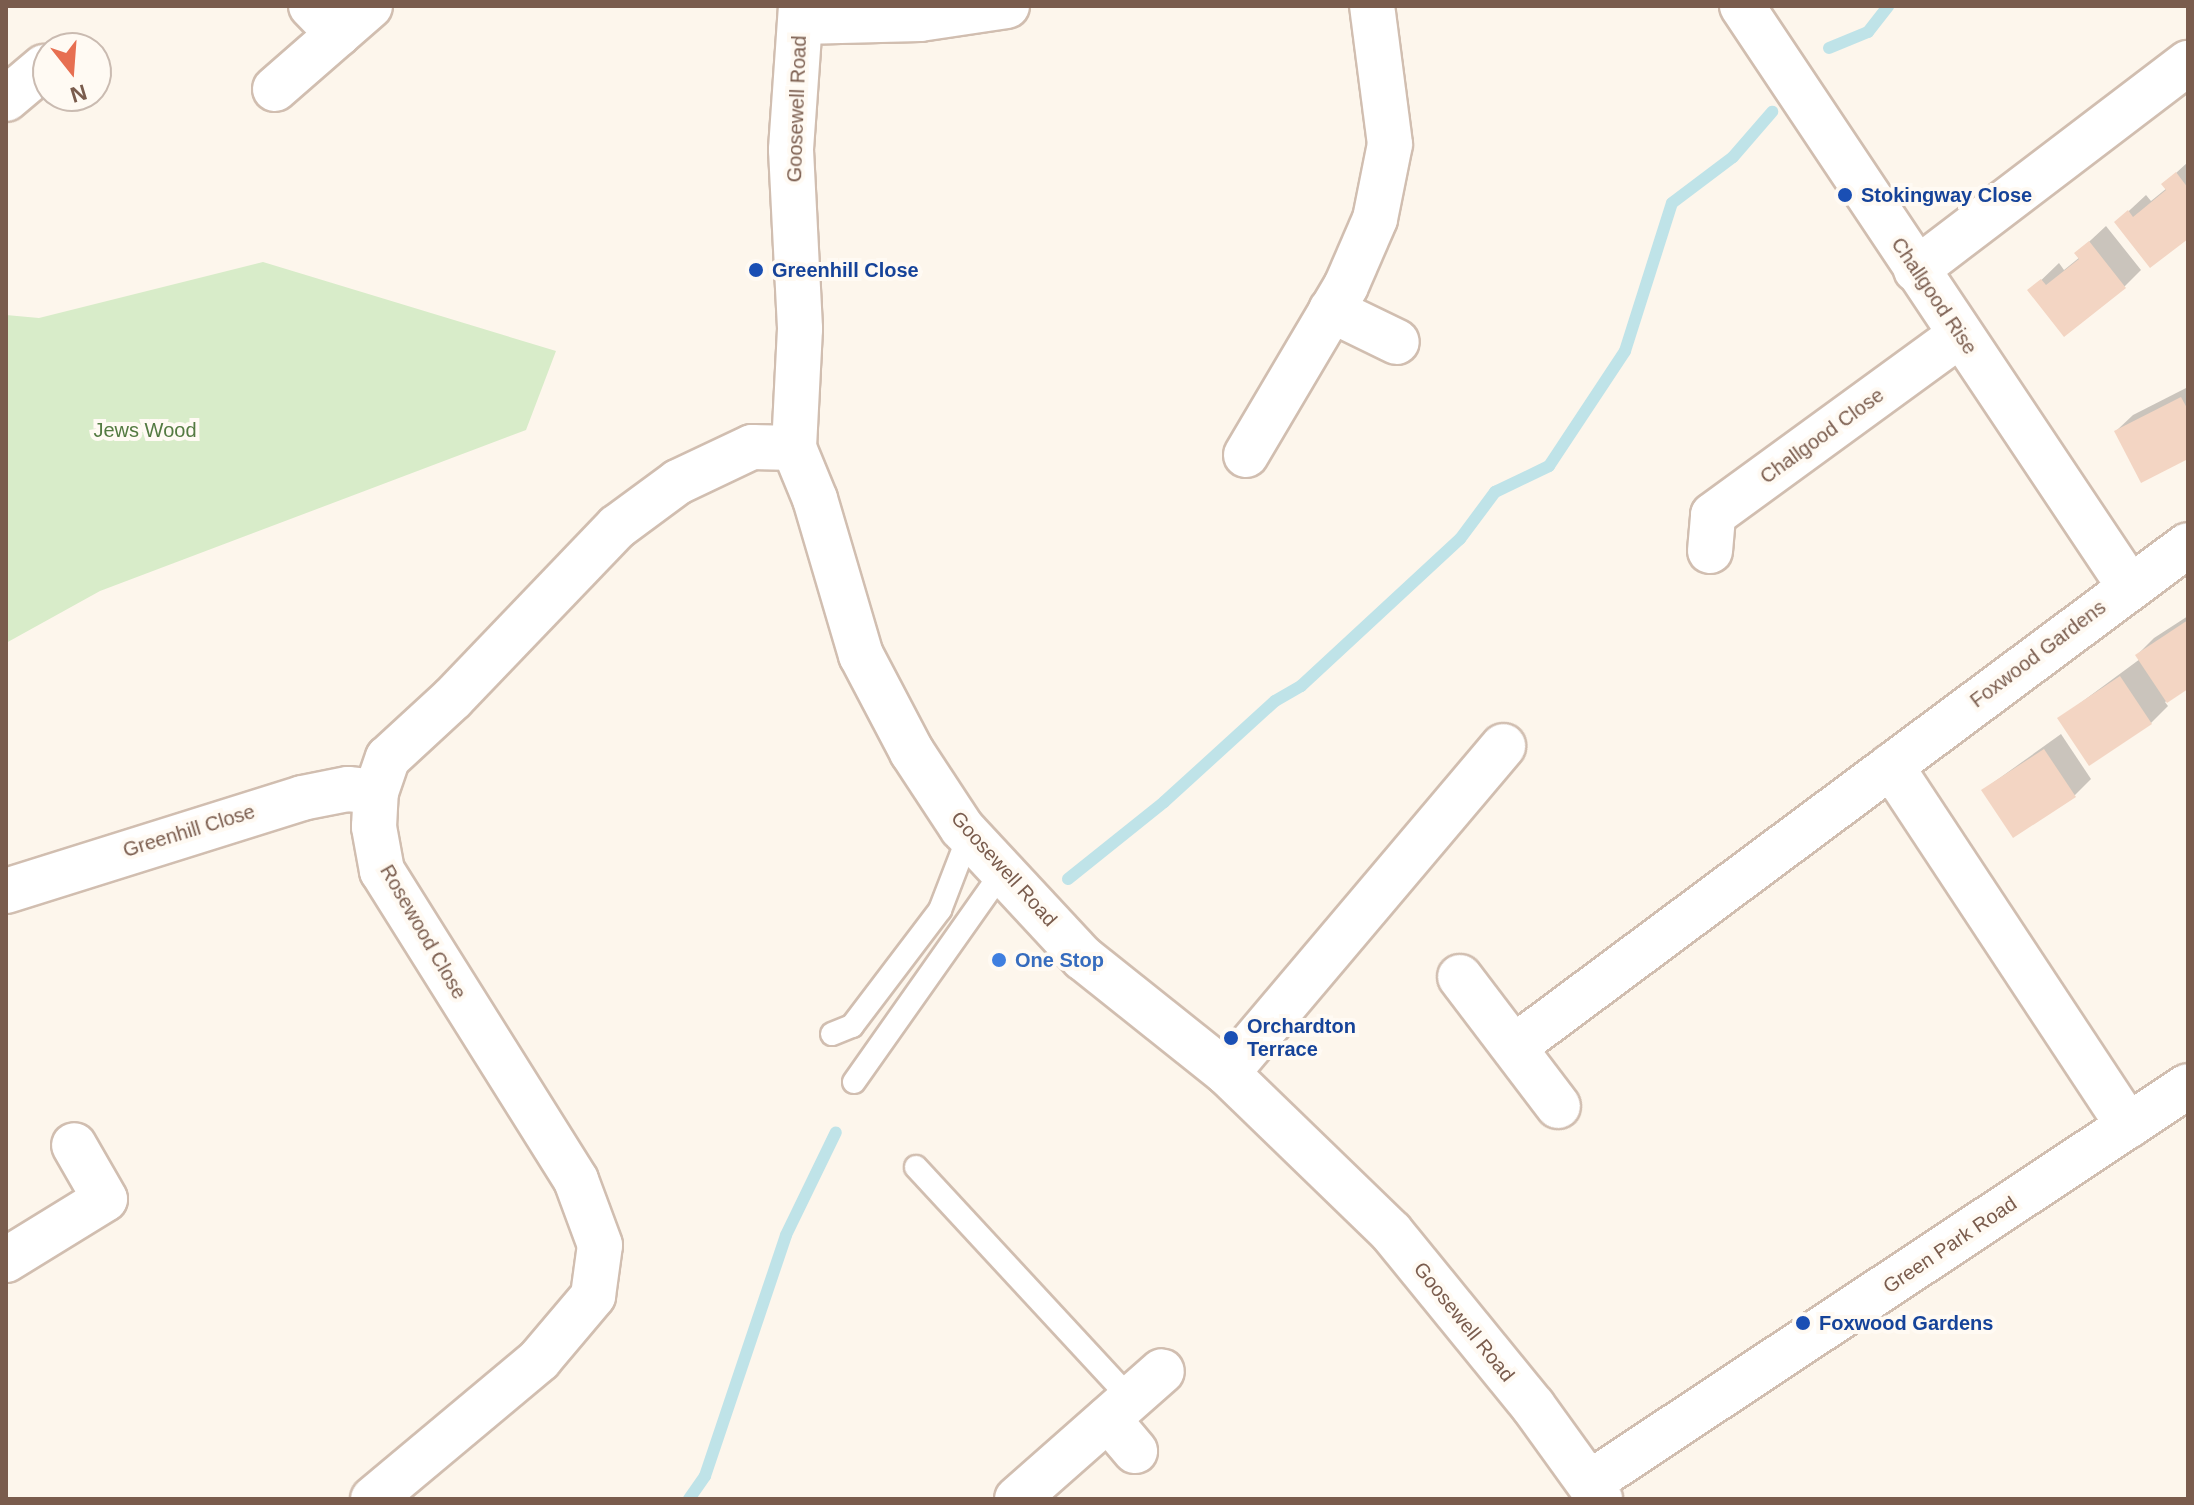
<!DOCTYPE html>
<html>
<head>
<meta charset="utf-8">
<style>
  body { margin:0 }
  #map { position:relative; width:2194px; height:1505px; overflow:hidden; background:#fdf6ec; font-family:Arial,sans-serif }
  div>[style] { position:absolute }
  .green>* { inset:0; background:#d8ecc9 }
  .shadow>* { inset:0; background:#0003 }
  .stream>* { height:12px; margin:-6px; padding:0 6px; transform-origin:6px; border-radius:6px; background:#bfe3e8 }
  .building>* { inset:0; background:#f3d5c3 }
  .roads { filter:drop-shadow(2px 0 #d1beb0) drop-shadow(-2px 0 #d1beb0) drop-shadow(0 2px #d1beb0) drop-shadow(0 -2px #d1beb0) }
  .service>* { height:22px; margin:-11px; padding:0 11px; transform-origin:11px; border-radius:11px; background:#fff }
  .minor>* { height:44px; margin:-22px; padding:0 22px; transform-origin:22px; border-radius:22px; background:#fff }
  .tertiary>* { height:44px; margin:-22px; padding:0 22px; transform-origin:22px; border-radius:22px; background:#fff }
  .dots>* { width:22px; height:22px; translate:-50% -50%; box-sizing:border-box; border:4px solid #fffaf3; border-radius:50% }
  span { translate:-50% -50%; white-space:nowrap; text-align:center; line-height:1.15; -webkit-text-stroke:8px #fffaf3; paint-order:stroke }
  .street-label { font-size:20px; color:#7a5c4d }
  .transit-label { font-size:20px; color:#164399; font-weight:700 }
  .left { translate:0 -50%; text-align:left }
  .park-label { font-size:20px; color:#537a41 }
  .shop-label { font-size:20px; color:#366cbe; font-weight:700 }
  .frame { position:absolute; inset:0; border:8px solid #7a5c4d; pointer-events:none }
  .north { position:absolute; left:32px; top:32px; width:80px; height:80px; box-sizing:border-box; background:#fffaf3; border:2px solid #cabbb1; border-radius:50%; rotate:163deg; font-size:22px; font-weight:700; line-height:32px; text-align:center; color:#7a5c4d }
  .north::after { content:''; display:block; margin:auto; width:28px; height:36px; background:#e76f51; clip-path:polygon(50% 0,100% 100%,50% 72%,0 100%) }
</style>
</head>
<body>
<div id="map">
  <div class="green">
    <i style="clip-path:polygon(263px 262px,556px 351px,526px 430px,100px 591px,6px 643px,6px 315px,39px 318px)"></i>
  </div>
  <div class="shadow">
    <i style="clip-path:polygon(2188px 162px,2188px 236px,2117px 222px,2146px 195px,2151px 201px,2167px 188px,2164px 184px)"></i>
    <i style="clip-path:polygon(2106px 226px,2141px 270px,2124px 287px,2030px 291px,2059px 263px,2064px 270px,2080px 257px,2077px 253px)"></i>
    <i style="clip-path:polygon(2188px 387px,2188px 457px,2116px 431px,2133px 415px)"></i>
    <i style="clip-path:polygon(2188px 616px,2188px 686px,2165px 702px,2168px 706px,2151px 723px,2060px 718px,2140px 659px,2137px 655px,2154px 638px)"></i>
    <i style="clip-path:polygon(2061px 734px,2091px 779px,2075px 795px,1983px 790px)"></i>
  </div>
  <div class="stream">
    <i style="left:1829px;top:48px;width:42px;rotate:-22.3deg"></i>
    <i style="left:1868px;top:32px;width:33px;rotate:-52deg"></i>
    <i style="left:1068px;top:879px;width:123px;rotate:-38.7deg"></i>
    <i style="left:1164px;top:802px;width:150px;rotate:-42.3deg"></i>
    <i style="left:1275px;top:701px;width:30px;rotate:-30deg"></i>
    <i style="left:1301px;top:686px;width:217px;rotate:-42.8deg"></i>
    <i style="left:1460px;top:539px;width:59px;rotate:-53.3deg"></i>
    <i style="left:1495px;top:492px;width:60px;rotate:-25.7deg"></i>
    <i style="left:1549px;top:466px;width:138px;rotate:-56.5deg"></i>
    <i style="left:1625px;top:351px;width:155px;rotate:-72.4deg"></i>
    <i style="left:1672px;top:203px;width:76px;rotate:-37deg"></i>
    <i style="left:1733px;top:157px;width:60px;rotate:-49.1deg"></i>
    <i style="left:689px;top:1499px;width:28px;rotate:-55deg"></i>
    <i style="left:705px;top:1476px;width:254px;rotate:-71.4deg"></i>
    <i style="left:786px;top:1235px;width:114px;rotate:-64.1deg"></i>
  </div>
  <div class="building">
    <i style="clip-path:polygon(2176px 172px,2188px 188px,2188px 239px,2150px 268px,2114px 222px,2128px 210px,2133px 217px,2166px 190px,2161px 184px)"></i>
    <i style="clip-path:polygon(2089px 241px,2126px 288px,2064px 337px,2027px 290px,2041px 279px,2046px 285px,2079px 259px,2074px 253px)"></i>
    <i style="clip-path:polygon(2181px 397px,2188px 410px,2188px 459px,2141px 483px,2114px 431px)"></i>
    <i style="clip-path:polygon(2188px 620px,2188px 689px,2167px 703px,2135px 655px)"></i>
    <i style="clip-path:polygon(2120px 676px,2152px 724px,2089px 766px,2057px 718px)"></i>
    <i style="clip-path:polygon(2044px 749px,2076px 797px,2013px 838px,1981px 790px)"></i>
  </div>
  <div class="roads">
    <div class="service">
      <i style="left:832px;top:1034px;width:22px;rotate:-22deg"></i>
      <i style="left:852px;top:1026px;width:146px;rotate:-52.8deg"></i>
      <i style="left:940px;top:910px;width:80px;rotate:-68.9deg"></i>
      <i style="left:854px;top:1082px;width:250px;rotate:-54.8deg"></i>
      <i style="left:916px;top:1167px;width:316px;rotate:47.2deg"></i>
    </div>
    <div class="minor">
      <i style="left:311px;top:6px;width:39px;rotate:46deg"></i>
      <i style="left:1742px;top:6px;width:697px;rotate:56.29deg"></i>
      <i style="left:801px;top:22px;width:119px;rotate:-1.4deg"></i>
      <i style="left:920px;top:19px;width:88px;rotate:-8.5deg"></i>
      <i style="left:275px;top:89px;width:126px;rotate:-41.1deg"></i>
      <i style="left:6px;top:99px;width:50px;rotate:-40.1deg"></i>
      <i style="left:1916px;top:270px;width:342px;rotate:-37.3deg"></i>
      <i style="left:1331px;top:310px;width:73px;rotate:25.9deg"></i>
      <i style="left:1246px;top:455px;width:196px;rotate:-59.4deg"></i>
      <i style="left:1346px;top:286px;width:73px;rotate:-66.6deg"></i>
      <i style="left:1375px;top:219px;width:76px;rotate:-78.7deg"></i>
      <i style="left:1390px;top:144px;width:139px;rotate:-97.4deg"></i>
      <i style="left:1710px;top:551px;width:36px;rotate:-85deg"></i>
      <i style="left:1713px;top:515px;width:306px;rotate:-36.1deg"></i>
      <i style="left:1891px;top:766px;width:431px;rotate:56.6deg"></i>
      <i style="left:6px;top:891px;width:310px;rotate:-17.4deg"></i>
      <i style="left:302px;top:798px;width:47px;rotate:-11.1deg"></i>
      <i style="left:348px;top:789px;width:28px;rotate:6deg"></i>
      <i style="left:1460px;top:977px;width:162px;rotate:52.8deg"></i>
      <i style="left:1514px;top:1047px;width:840px;rotate:-36.68deg"></i>
      <i style="left:1227px;top:1073px;width:428px;rotate:-49.8deg"></i>
      <i style="left:6px;top:1260px;width:116px;rotate:-31.6deg"></i>
      <i style="left:105px;top:1199px;width:62px;rotate:-119.9deg"></i>
      <i style="left:1108px;top:1419px;width:42px;rotate:49.8deg"></i>
      <i style="left:1591px;top:1482px;width:716px;rotate:-33.56deg"></i>
      <i style="left:373px;top:1499px;width:217px;rotate:-39.9deg"></i>
      <i style="left:539px;top:1360px;width:84px;rotate:-49.8deg"></i>
      <i style="left:593px;top:1296px;width:51px;rotate:-82.2deg"></i>
      <i style="left:600px;top:1245px;width:69px;rotate:-110.3deg"></i>
      <i style="left:576px;top:1180px;width:365px;rotate:-122.1deg"></i>
      <i style="left:382px;top:871px;width:45px;rotate:-100.3deg"></i>
      <i style="left:374px;top:827px;width:35px;rotate:-87deg"></i>
      <i style="left:376px;top:792px;width:36px;rotate:-71deg"></i>
      <i style="left:388px;top:758px;width:88px;rotate:-42.7deg"></i>
      <i style="left:453px;top:698px;width:237px;rotate:-46.2deg"></i>
      <i style="left:617px;top:527px;width:76px;rotate:-36.4deg"></i>
      <i style="left:678px;top:482px;width:82px;rotate:-25.3deg"></i>
      <i style="left:752px;top:447px;width:42px;rotate:1.4deg"></i>
      <i style="left:1017px;top:1499px;width:193px;rotate:-41.4deg"></i>
    </div>
    <div class="tertiary">
      <i style="left:801px;top:6px;width:144px;rotate:94deg"></i>
      <i style="left:791px;top:150px;width:179px;rotate:87.1deg"></i>
      <i style="left:800px;top:329px;width:119px;rotate:92.9deg"></i>
      <i style="left:794px;top:448px;width:55px;rotate:67.6deg"></i>
      <i style="left:815px;top:499px;width:163px;rotate:73.6deg"></i>
      <i style="left:861px;top:655px;width:110px;rotate:62.3deg"></i>
      <i style="left:912px;top:752px;width:91px;rotate:56.7deg"></i>
      <i style="left:962px;top:828px;width:178px;rotate:47.1deg"></i>
      <i style="left:1083px;top:958px;width:184px;rotate:38.6deg"></i>
      <i style="left:1227px;top:1073px;width:228px;rotate:44.1deg"></i>
      <i style="left:1391px;top:1232px;width:225px;rotate:50.8deg"></i>
      <i style="left:1533px;top:1406px;width:115px;rotate:54.2deg"></i>
    </div>
  </div>
  <div class="dots">
    <i style="left:1845px;top:195px;background:#1a4fb4"></i>
    <i style="left:756px;top:270px;background:#1a4fb4"></i>
    <i style="left:999px;top:960px;background:#3f7fe0"></i>
    <i style="left:1231px;top:1038px;background:#1a4fb4"></i>
    <i style="left:1803px;top:1323px;background:#1a4fb4"></i>
  </div>
  <div class="street-label">
    <span style="left:797px;top:109px;rotate:-88deg">Goosewell Road</span>
    <span style="left:1934px;top:296px;rotate:56deg">Challgood Rise</span>
    <span style="left:1822px;top:436px;rotate:-36deg">Challgood Close</span>
    <span style="left:2038px;top:654px;rotate:-37deg">Foxwood Gardens</span>
    <span style="left:189px;top:831px;rotate:-17deg">Greenhill Close</span>
    <span style="left:1004px;top:869px;rotate:48deg">Goosewell Road</span>
    <span style="left:423px;top:932px;rotate:60deg">Rosewood Close</span>
    <span style="left:1950px;top:1245px;rotate:-34deg">Green Park Road</span>
    <span style="left:1464px;top:1322px;rotate:51deg">Goosewell Road</span>
  </div>
  <div class="transit-label">
    <span class="left" style="left:1861px;top:195px">Stokingway Close</span>
    <span class="left" style="left:772px;top:270px">Greenhill Close</span>
    <span class="left" style="left:1247px;top:1038px">Orchardton<br>Terrace</span>
    <span class="left" style="left:1819px;top:1323px">Foxwood Gardens</span>
  </div>
  <div class="park-label">
    <span style="left:145px;top:430px">Jews Wood</span>
  </div>
  <div class="shop-label">
    <span class="left" style="left:1015px;top:960px">One Stop</span>
  </div>
  <div class="frame"></div>
  <div class="north">N</div>
</div>
</body>
</html>
